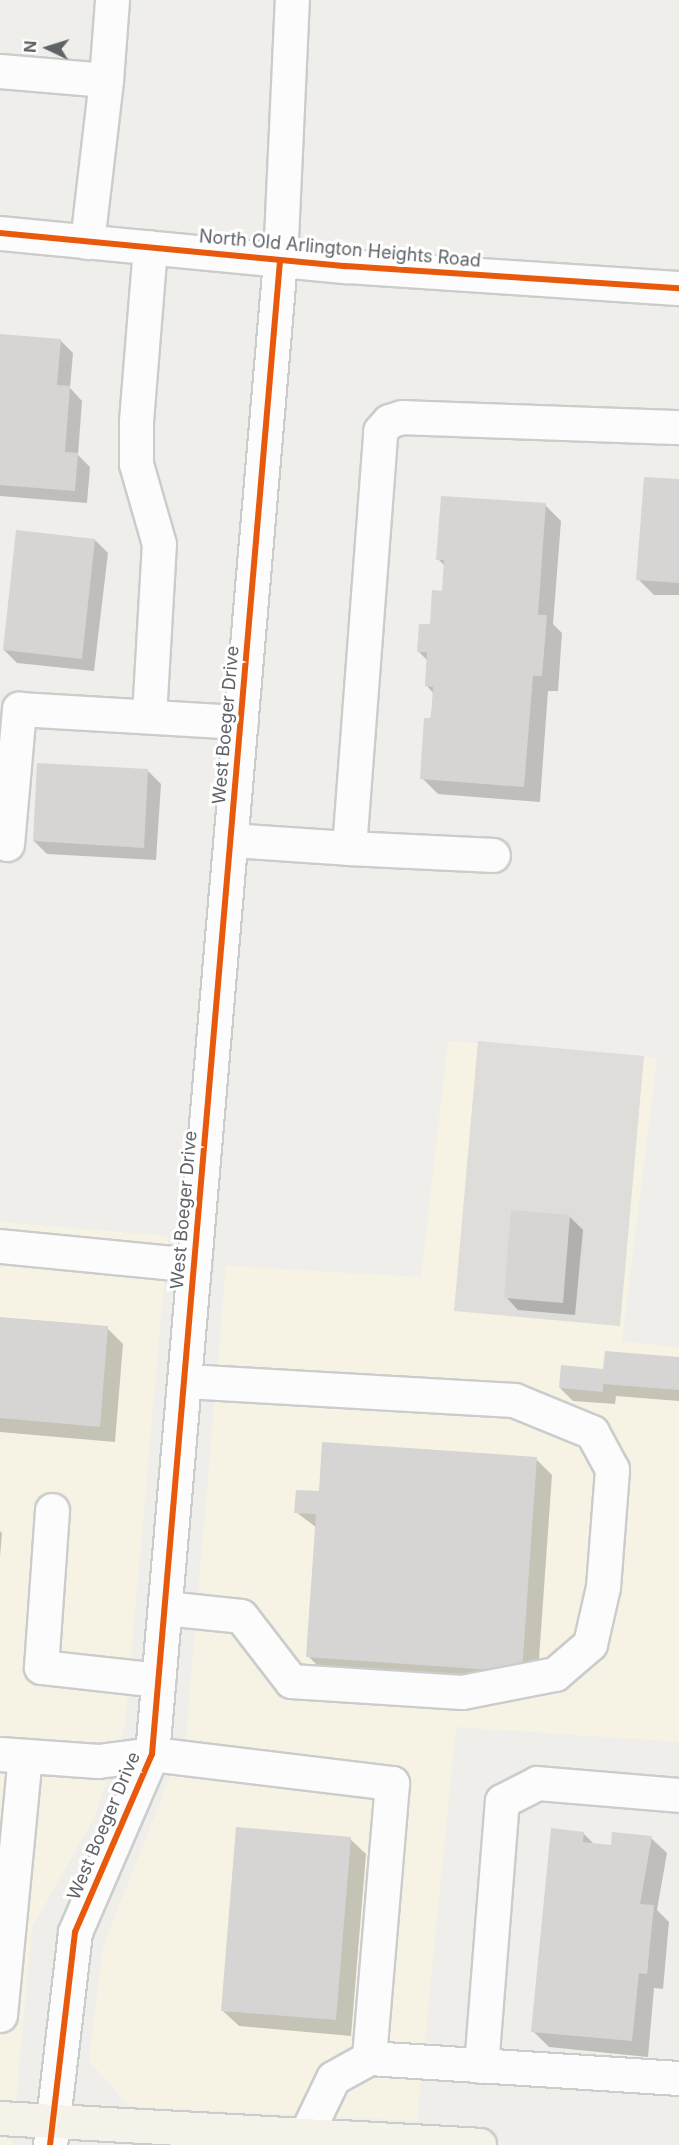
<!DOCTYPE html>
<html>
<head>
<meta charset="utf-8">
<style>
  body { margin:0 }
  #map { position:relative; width:679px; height:2145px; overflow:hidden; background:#efeeea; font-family:Inter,sans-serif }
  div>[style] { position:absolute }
  .commercial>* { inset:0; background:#f7f3e4 }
  .industrial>* { inset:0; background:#dfddda }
  .shadow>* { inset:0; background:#0003 }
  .building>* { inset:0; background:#d6d5d3 }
  .roads { filter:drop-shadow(2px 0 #cbcccc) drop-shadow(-2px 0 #cbcccc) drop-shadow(0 2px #cbcccc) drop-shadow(0 -2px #cbcccc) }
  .minor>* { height:33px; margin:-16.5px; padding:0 16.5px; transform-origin:16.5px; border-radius:16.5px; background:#fdfcfc }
  .major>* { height:33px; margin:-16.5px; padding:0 16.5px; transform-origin:16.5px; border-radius:16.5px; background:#f4f2e9 }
  .cycleway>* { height:6px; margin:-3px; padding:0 3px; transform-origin:3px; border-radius:3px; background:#e8590c }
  span { translate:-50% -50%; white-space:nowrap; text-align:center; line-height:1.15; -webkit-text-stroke:6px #fff; paint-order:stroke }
  .street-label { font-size:18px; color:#5f6368 }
  .north { position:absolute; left:18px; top:18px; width:60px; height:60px; -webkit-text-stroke:4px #fff; paint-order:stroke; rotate:274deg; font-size:16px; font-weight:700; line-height:24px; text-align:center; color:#5f6368 }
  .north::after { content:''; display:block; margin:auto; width:21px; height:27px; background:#5f6368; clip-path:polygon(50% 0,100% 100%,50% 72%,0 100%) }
</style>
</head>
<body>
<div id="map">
  <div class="commercial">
    <i style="clip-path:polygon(448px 1041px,657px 1059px,622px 1341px,679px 1348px,679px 1742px,456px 1727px,417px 2121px,128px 2106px,89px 2060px,103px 1947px,186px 1736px,226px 1266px,421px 1277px)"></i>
    <i style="clip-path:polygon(0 1222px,168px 1236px,125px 1726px,95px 1816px,32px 1927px,12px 2145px,0 2145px)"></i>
  </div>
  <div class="industrial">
    <i style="clip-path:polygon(478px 1041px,644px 1056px,620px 1326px,454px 1311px)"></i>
  </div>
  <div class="shadow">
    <i style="clip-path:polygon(0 335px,60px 340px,73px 353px,70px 388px,82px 401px,78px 455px,90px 467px,87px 503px,0 496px)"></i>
    <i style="clip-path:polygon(679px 480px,679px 595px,654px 595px,638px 579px)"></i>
    <i style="clip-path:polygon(545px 505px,561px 521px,553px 624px,562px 633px,558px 691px,548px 691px,540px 802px,438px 794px,422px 778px,434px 694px,426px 685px,428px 661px,418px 651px,443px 593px,445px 566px,438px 559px)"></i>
    <i style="clip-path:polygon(95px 540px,108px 553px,94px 671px,17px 663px,4px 650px)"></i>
    <i style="clip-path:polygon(148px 771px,161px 784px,156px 860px,47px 854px,34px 841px)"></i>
    <i style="clip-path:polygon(570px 1217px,583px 1230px,575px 1315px,518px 1310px,506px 1297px)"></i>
    <i style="clip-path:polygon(0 1319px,107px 1328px,123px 1344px,115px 1442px,0 1432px)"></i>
    <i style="clip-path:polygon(679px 1359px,679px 1401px,616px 1396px,615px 1404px,573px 1401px,560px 1388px,605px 1370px)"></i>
    <i style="clip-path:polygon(536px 1459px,552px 1475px,537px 1687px,324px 1672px,308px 1656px,317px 1528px,296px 1512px,320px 1493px)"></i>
    <i style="clip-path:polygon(0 1531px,2px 1533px,0 1557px)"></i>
    <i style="clip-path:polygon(583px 1833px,595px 1845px,613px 1847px,651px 1838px,667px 1853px,657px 1910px,669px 1922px,663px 1989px,654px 1988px,648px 2057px,549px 2047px,533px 2031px)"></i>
    <i style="clip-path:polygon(350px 1839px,366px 1854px,351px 2036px,239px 2026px,223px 2011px)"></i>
  </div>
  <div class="building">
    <i style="clip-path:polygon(0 334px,61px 339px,57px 385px,70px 386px,65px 452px,78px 453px,75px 491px,0 485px)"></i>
    <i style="clip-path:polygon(644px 477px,679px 479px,679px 583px,636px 580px)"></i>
    <i style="clip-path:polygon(441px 496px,546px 503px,538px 615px,547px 615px,542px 676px,533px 676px,524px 787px,420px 779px,424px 718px,431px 718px,433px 687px,425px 686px,427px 652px,417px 652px,419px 624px,430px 624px,432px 590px,442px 591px,444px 560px,436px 560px)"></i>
    <i style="clip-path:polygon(16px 530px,95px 539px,82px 659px,3px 650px)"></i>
    <i style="clip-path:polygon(37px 763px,148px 769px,144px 848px,33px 841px)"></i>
    <i style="clip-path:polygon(511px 1210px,570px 1215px,563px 1303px,504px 1298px)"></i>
    <i style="clip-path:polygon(0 1317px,108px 1326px,100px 1427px,0 1418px)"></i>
    <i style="clip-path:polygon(605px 1351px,679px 1357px,679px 1390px,603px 1384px,603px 1392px,559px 1388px,561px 1365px,603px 1369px)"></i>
    <i style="clip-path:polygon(322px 1442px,537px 1457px,522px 1672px,306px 1657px,316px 1514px,294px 1513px,296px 1490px,319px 1491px)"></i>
    <i style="clip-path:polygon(236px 1827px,351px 1837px,336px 2020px,221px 2011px)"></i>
    <i style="clip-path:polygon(551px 1828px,584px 1832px,583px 1842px,611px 1845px,612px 1832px,652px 1836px,640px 1904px,654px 1905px,647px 1974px,639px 1973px,632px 2041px,531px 2032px)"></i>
  </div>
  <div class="roads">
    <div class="minor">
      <i style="left:0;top:71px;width:106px;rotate:4.9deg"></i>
      <i style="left:106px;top:80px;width:80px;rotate:-85.7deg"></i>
      <i style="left:0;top:233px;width:347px;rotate:5.5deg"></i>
      <i style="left:345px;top:266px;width:335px;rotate:3.8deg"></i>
      <i style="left:87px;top:242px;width:163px;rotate:-83.3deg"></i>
      <i style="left:149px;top:716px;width:172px;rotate:-86.7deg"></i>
      <i style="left:159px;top:544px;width:83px;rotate:-106deg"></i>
      <i style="left:136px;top:464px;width:43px;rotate:-90deg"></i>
      <i style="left:136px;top:421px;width:174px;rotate:-85.4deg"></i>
      <i style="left:231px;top:840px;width:118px;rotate:3.9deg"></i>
      <i style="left:349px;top:848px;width:418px;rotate:-85.7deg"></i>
      <i style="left:380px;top:431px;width:13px;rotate:-48deg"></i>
      <i style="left:389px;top:421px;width:14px;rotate:-17deg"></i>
      <i style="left:402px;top:417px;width:277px;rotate:2.1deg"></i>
      <i style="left:7px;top:844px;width:136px;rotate:-84.9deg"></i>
      <i style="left:19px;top:709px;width:222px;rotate:3.4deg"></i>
      <i style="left:349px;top:848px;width:144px;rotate:2.8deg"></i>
      <i style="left:0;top:1246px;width:195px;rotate:5.6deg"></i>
      <i style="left:52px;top:1510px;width:157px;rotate:94deg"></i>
      <i style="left:41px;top:1667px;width:118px;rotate:6.3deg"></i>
      <i style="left:165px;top:1608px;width:76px;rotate:6deg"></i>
      <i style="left:241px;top:1616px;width:82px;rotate:52.4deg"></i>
      <i style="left:291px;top:1681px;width:171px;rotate:3.7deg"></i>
      <i style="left:462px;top:1692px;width:95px;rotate:-11deg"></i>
      <i style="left:555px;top:1674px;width:46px;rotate:-40.6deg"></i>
      <i style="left:590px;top:1644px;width:58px;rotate:-77.2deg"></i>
      <i style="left:603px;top:1587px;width:118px;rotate:-85.6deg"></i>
      <i style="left:612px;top:1469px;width:42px;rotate:-118.4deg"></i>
      <i style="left:592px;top:1432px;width:84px;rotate:-157.7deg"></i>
      <i style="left:514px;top:1400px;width:330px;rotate:-176.7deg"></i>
      <i style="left:0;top:1754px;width:98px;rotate:4.1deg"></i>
      <i style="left:98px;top:1761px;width:54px;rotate:-7.4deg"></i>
      <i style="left:152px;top:1754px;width:242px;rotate:6.9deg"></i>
      <i style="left:392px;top:1783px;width:276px;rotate:94.8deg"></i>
      <i style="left:369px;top:2058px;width:41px;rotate:150.9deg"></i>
      <i style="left:333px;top:2078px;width:62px;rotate:115.7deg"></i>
      <i style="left:0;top:2015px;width:260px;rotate:-84.5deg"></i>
      <i style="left:369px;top:2058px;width:311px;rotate:3.7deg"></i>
      <i style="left:481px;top:2066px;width:266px;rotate:-85.5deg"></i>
      <i style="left:502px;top:1801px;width:39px;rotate:-27deg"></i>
      <i style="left:537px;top:1783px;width:143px;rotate:4.8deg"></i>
      <i style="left:50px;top:2145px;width:214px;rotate:-83.3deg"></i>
      <i style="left:75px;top:1932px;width:194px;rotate:-66.6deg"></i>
      <i style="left:152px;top:1754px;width:1498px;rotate:-85.1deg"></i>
      <i style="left:280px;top:261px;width:261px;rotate:-87.4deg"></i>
    </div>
    <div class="major">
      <i style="left:0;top:2118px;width:480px;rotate:3.2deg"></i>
    </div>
  </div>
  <div class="cycleway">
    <i style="left:0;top:233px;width:347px;rotate:5.5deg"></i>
    <i style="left:345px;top:266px;width:335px;rotate:3.8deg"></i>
    <i style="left:50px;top:2145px;width:214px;rotate:-83.3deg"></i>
    <i style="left:75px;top:1932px;width:194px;rotate:-66.6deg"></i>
    <i style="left:152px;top:1754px;width:1498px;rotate:-85.1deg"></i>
  </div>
  <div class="street-label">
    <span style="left:340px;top:249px;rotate:5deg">North Old Arlington Heights Road</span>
    <span style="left:226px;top:725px;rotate:-85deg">West Boeger Drive</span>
    <span style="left:184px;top:1210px;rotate:-85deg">West Boeger Drive</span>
    <span style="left:104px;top:1826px;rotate:-67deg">West Boeger Drive</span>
  </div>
  <div class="north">N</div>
</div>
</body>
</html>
